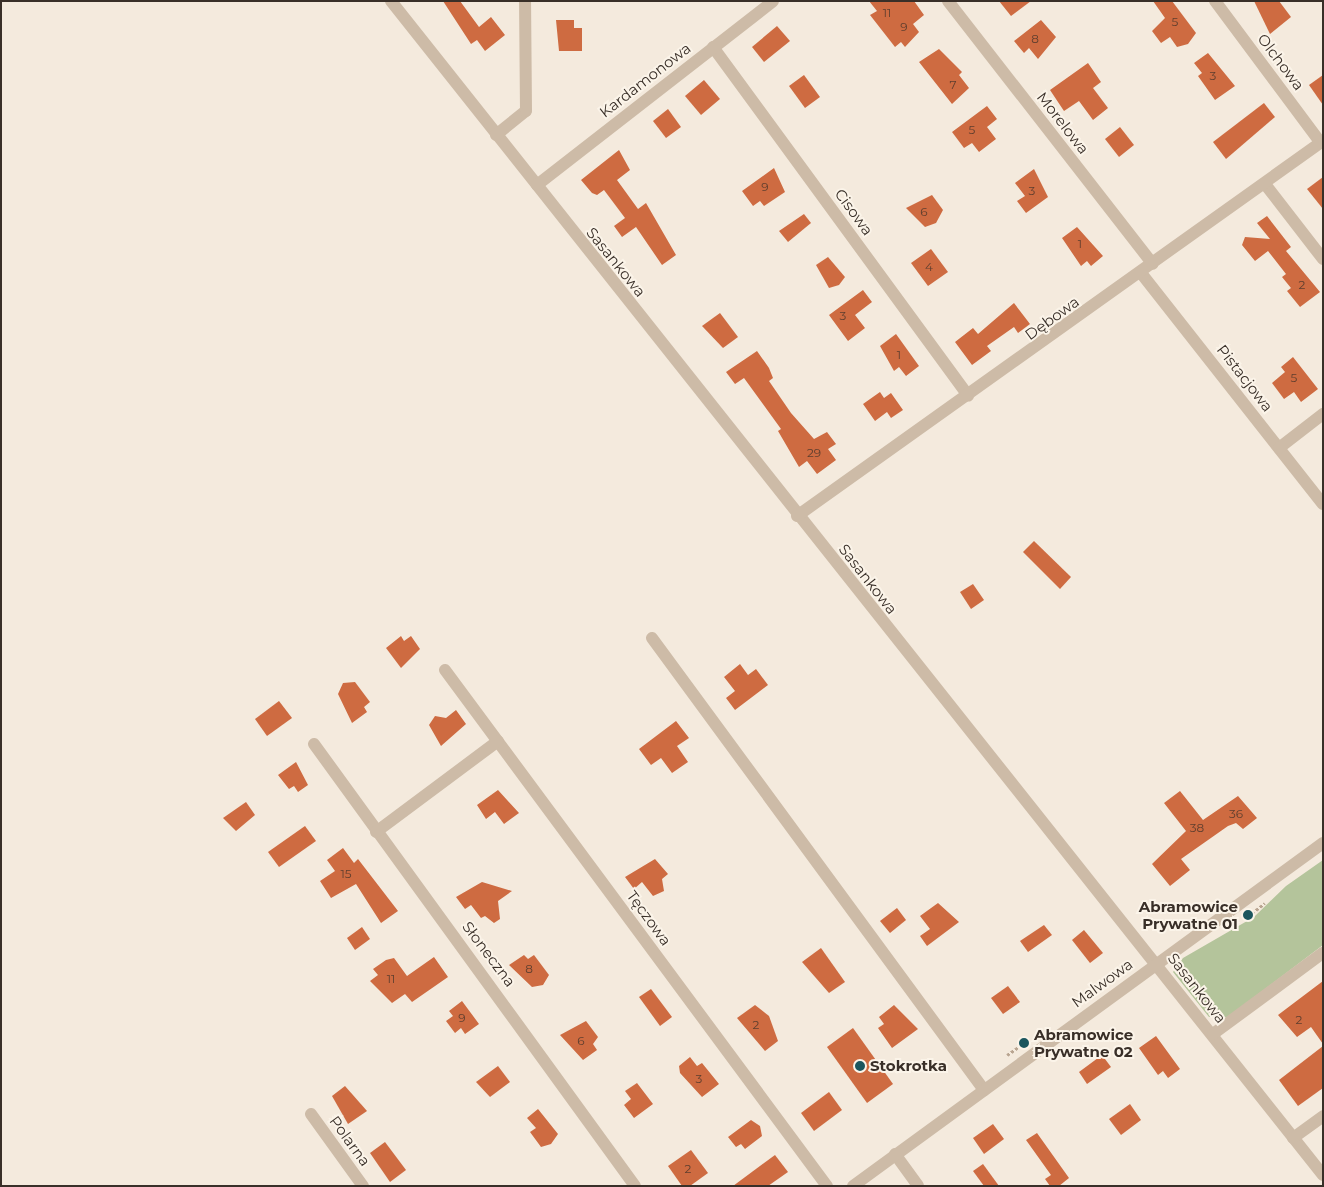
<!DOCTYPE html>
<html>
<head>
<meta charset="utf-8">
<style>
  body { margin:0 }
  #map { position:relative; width:1324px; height:1187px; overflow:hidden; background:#f4eadd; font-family:Montserrat,sans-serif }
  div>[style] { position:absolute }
  .green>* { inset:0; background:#b4c49b }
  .building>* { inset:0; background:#ce6b41 }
  .path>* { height:2.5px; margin-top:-1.25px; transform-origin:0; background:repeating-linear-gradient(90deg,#b9a591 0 2.5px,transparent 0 5px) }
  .minor>* { height:12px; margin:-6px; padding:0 6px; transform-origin:6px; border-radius:6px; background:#cdbba7 }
  .dots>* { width:14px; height:14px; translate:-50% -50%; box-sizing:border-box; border:2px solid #fbf4e9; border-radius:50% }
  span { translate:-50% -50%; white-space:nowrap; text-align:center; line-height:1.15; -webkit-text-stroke:4px #fbf4e9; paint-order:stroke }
  .number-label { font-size:12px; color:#5e3e2e }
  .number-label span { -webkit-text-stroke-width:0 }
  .street-label { font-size:15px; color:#392f28 }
  .poi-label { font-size:15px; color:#392f28; font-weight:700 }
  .right { translate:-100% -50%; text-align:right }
  .left { translate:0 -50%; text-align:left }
  .frame { position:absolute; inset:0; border:2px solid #392f28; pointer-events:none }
</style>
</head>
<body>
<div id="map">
  <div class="green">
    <i style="clip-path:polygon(1323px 860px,1323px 945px,1228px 1017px,1209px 1017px,1173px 972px,1183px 958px,1254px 917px,1286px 886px)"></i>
  </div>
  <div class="building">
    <i style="clip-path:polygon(443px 1px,460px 1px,479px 27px,491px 17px,505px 35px,485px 51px,477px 40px,471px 44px)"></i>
    <i style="clip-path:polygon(869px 1px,914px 1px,924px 15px,913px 24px,919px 32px,905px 47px,901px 42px,895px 47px,870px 15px,877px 11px)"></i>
    <i style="clip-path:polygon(999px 1px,1031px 1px,1011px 16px)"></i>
    <i style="clip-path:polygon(1153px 1px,1172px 1px,1196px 33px,1188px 44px,1177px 47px,1170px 37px,1161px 43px,1152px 31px,1165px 18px)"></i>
    <i style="clip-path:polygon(1254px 1px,1279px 1px,1291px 17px,1270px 34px)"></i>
    <i style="clip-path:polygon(556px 20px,574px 20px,574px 28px,582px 28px,582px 51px,559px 51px)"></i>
    <i style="clip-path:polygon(1041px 20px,1056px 37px,1038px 59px,1029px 48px,1024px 53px,1014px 41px)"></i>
    <i style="clip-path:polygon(777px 26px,790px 41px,764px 62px,752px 47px)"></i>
    <i style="clip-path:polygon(939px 49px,962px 72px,959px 75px,969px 88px,952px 104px,919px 62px)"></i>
    <i style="clip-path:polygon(1208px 53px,1235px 86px,1215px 100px,1198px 76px,1202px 73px,1194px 63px)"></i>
    <i style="clip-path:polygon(1088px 63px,1101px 82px,1093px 88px,1108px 108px,1093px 120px,1079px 101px,1064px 111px,1050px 90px)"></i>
    <i style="clip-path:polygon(804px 75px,820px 97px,805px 108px,789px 86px)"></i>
    <i style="clip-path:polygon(1323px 75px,1323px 105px,1309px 85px)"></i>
    <i style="clip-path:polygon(704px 80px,720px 99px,701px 115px,685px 96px)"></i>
    <i style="clip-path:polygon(1264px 103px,1275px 117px,1226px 159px,1213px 142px)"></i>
    <i style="clip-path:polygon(987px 106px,997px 119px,987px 127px,996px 139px,979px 152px,972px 143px,964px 148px,952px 132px)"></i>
    <i style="clip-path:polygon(668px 109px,681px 127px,666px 138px,653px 121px)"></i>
    <i style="clip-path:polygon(1120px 127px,1134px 145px,1119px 157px,1105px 139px)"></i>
    <i style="clip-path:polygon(619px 150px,630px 170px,617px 180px,638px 209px,646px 203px,676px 255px,662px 265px,636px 227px,622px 237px,614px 226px,625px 218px,604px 190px,597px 195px,592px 193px,581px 180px)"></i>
    <i style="clip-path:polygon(774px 168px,785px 192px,764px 206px,760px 201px,753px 206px,742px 191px)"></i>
    <i style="clip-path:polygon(1034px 169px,1048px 197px,1026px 213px,1017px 201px,1025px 196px,1015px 183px)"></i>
    <i style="clip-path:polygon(1323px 177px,1323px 209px,1307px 189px)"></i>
    <i style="clip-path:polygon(932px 195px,943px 210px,936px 223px,925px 227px,906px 208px)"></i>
    <i style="clip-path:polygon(804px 214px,811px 223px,788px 242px,779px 231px)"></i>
    <i style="clip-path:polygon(1267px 216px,1291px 247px,1286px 251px,1320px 292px,1300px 307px,1287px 291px,1291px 288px,1282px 277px,1286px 274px,1268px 251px,1255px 261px,1242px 245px,1245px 237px,1270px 239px,1257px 223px)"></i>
    <i style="clip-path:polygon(1077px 227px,1103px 256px,1091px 266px,1087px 261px,1081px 266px,1062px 238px)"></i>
    <i style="clip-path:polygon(931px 249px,948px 272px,928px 286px,911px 263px)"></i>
    <i style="clip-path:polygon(828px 257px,845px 277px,839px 285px,829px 288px,816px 265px)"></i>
    <i style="clip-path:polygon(863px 290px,872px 302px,855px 315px,865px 328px,848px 341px,829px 315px)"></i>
    <i style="clip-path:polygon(1014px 303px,1030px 324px,1018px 333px,1014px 327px,987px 346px,991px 351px,972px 365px,955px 342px,973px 328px,978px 334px)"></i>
    <i style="clip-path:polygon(720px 313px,738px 337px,723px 348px,702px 326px)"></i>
    <i style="clip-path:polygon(896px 334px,919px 366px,906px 376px,899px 367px,894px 371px,880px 346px)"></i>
    <i style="clip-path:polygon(757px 351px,769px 368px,773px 378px,769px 381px,791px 413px,814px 439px,827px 432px,836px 444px,828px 449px,836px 460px,817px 474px,807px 461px,799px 467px,778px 431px,781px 429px,744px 378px,735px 384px,726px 372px)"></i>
    <i style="clip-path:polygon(1293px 357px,1318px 389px,1301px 402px,1294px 392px,1284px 399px,1272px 383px,1285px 372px,1281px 367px)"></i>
    <i style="clip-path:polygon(880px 392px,884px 398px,891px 393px,903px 410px,891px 418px,887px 412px,875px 421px,863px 404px)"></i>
    <i style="clip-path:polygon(1034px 541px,1071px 577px,1060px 589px,1023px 552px)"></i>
    <i style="clip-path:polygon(973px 584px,984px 600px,971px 609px,960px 592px)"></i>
    <i style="clip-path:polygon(401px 636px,404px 641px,411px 636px,420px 649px,401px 668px,386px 648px)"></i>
    <i style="clip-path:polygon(740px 664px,748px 675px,756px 669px,768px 685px,735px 710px,726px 698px,735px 691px,724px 677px)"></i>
    <i style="clip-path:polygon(355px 682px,370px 702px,364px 707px,367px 712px,352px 723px,338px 694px,343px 683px)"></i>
    <i style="clip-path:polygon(279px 701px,292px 718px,267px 736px,255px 719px)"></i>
    <i style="clip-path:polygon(456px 710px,466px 724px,441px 746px,429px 725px,435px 716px,446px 718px)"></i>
    <i style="clip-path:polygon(676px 721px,689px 738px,677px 746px,688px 762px,672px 773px,661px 758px,651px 765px,639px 749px)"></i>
    <i style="clip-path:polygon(296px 762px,308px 785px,298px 792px,294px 786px,289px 789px,278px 775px)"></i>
    <i style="clip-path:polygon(498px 790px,519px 813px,504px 824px,495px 812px,486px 819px,477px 805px)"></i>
    <i style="clip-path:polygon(1180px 791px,1203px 820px,1238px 796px,1257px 818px,1243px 829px,1236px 823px,1228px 826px,1181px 859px,1190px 870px,1170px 886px,1152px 864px,1186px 831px,1164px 803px)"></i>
    <i style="clip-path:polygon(246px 802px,255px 815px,236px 831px,223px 818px)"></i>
    <i style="clip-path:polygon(305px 826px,316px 841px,279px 867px,268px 852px)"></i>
    <i style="clip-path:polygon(343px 848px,354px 863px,358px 859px,398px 911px,381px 923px,356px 884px,331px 898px,320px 881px,335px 871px,327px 860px)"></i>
    <i style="clip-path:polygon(655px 859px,668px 874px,662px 879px,664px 891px,653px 896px,642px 882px,634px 889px,625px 877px)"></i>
    <i style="clip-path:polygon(482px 882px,512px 891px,498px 901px,500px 919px,494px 923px,485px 916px,481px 918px,471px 905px,465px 909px,456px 897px)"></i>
    <i style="clip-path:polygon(938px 903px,959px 922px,927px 946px,920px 936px,930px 929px,920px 916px)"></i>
    <i style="clip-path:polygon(897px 908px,906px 920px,890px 933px,880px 921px)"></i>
    <i style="clip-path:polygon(1044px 925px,1052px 935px,1028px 952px,1020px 941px)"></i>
    <i style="clip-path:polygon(362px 927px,370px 939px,355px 950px,347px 938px)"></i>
    <i style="clip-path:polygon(1084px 930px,1103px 953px,1090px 963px,1072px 940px)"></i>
    <i style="clip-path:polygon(821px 948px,845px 982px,829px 993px,802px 962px)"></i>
    <i style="clip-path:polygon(524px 955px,528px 959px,534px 955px,549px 975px,543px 985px,532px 987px,509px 965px)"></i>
    <i style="clip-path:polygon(434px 957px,448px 977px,412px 1002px,405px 994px,392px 1003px,370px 981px,378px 975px,373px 969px,386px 960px,394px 958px,407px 976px)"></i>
    <i style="clip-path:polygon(1323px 981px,1323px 1044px,1311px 1027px,1297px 1037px,1278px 1015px)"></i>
    <i style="clip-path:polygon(1008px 986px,1020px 1002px,1003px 1014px,991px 998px)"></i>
    <i style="clip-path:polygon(651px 989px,672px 1017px,660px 1026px,639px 997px)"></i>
    <i style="clip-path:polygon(462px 1001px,479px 1024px,465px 1034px,461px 1028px,455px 1033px,446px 1021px,453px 1016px,449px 1011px)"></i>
    <i style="clip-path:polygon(755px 1005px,769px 1016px,778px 1041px,765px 1051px,737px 1018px)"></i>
    <i style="clip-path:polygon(894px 1005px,918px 1029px,892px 1048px,878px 1028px,884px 1024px,879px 1017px)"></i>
    <i style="clip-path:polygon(586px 1021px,598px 1037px,593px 1044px,597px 1050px,583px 1060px,560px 1035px)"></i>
    <i style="clip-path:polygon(853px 1028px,893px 1084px,867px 1103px,827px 1047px)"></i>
    <i style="clip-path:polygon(1156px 1036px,1180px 1069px,1168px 1078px,1163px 1071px,1158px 1075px,1139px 1048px)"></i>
    <i style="clip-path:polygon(1323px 1046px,1323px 1088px,1298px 1106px,1279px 1080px)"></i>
    <i style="clip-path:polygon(1102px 1055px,1111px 1067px,1087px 1084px,1079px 1072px)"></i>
    <i style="clip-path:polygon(690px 1057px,697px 1066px,702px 1063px,719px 1084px,702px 1097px,680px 1073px,679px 1066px)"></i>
    <i style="clip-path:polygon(498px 1066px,510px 1082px,490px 1097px,476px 1082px)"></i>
    <i style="clip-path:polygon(637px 1083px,653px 1104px,634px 1118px,624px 1105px,631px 1099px,625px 1091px)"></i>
    <i style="clip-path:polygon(345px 1086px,367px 1111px,348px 1124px,332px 1096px)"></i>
    <i style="clip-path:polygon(829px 1092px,842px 1110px,814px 1131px,801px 1113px)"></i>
    <i style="clip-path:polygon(1130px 1104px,1141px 1120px,1121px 1135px,1109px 1119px)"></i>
    <i style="clip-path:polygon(538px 1109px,558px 1134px,551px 1144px,541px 1147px,530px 1132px,536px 1128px,527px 1118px)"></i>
    <i style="clip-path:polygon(751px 1120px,760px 1126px,762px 1136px,745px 1149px,741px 1144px,736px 1147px,728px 1137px)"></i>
    <i style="clip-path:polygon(993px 1124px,1004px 1139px,984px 1154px,973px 1138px)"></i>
    <i style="clip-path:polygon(1037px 1133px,1069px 1178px,1059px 1186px,1050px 1186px,1045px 1179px,1051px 1175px,1026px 1140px)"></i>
    <i style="clip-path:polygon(385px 1142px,406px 1170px,390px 1182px,370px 1153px)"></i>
    <i style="clip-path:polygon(691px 1150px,708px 1173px,690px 1186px,682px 1186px,668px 1166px)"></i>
    <i style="clip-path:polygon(775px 1155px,788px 1172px,768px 1186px,733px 1186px)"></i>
    <i style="clip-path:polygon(983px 1164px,999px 1186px,984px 1186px,973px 1171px)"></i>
  </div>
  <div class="path">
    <i style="left:1252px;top:913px;width:16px;rotate:-38deg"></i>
    <i style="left:1007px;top:1055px;width:29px;rotate:-35deg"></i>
  </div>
  <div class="minor">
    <i style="left:391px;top:1px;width:1499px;rotate:51.56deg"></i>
    <i style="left:948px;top:1px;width:333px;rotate:52.1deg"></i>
    <i style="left:1215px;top:1px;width:177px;rotate:53.3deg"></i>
    <i style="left:713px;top:47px;width:432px;rotate:53.8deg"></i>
    <i style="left:496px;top:135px;width:38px;rotate:-39deg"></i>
    <i style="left:526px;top:111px;width:110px;rotate:-90.5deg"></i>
    <i style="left:1265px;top:184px;width:95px;rotate:52.3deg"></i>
    <i style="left:537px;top:185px;width:299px;rotate:-37.9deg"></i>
    <i style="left:1141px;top:273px;width:294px;rotate:51.8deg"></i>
    <i style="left:1279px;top:448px;width:56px;rotate:-37.7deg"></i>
    <i style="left:797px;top:516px;width:646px;rotate:-35.49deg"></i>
    <i style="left:652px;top:638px;width:561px;rotate:53.7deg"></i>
    <i style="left:445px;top:670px;width:642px;rotate:53.49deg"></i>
    <i style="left:314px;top:744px;width:546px;rotate:54.01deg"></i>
    <i style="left:376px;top:832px;width:152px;rotate:-36.7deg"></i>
    <i style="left:1213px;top:1034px;width:137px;rotate:-36.4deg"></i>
    <i style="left:311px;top:1114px;width:89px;rotate:54.2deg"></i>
    <i style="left:1293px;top:1138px;width:37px;rotate:-36deg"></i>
    <i style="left:895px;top:1154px;width:39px;rotate:54deg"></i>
    <i style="left:853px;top:1186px;width:582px;rotate:-36.12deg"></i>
  </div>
  <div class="dots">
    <i style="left:1248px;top:915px;background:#1b565e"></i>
    <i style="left:1024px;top:1043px;background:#1b565e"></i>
    <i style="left:860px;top:1066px;background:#1b565e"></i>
  </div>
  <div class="number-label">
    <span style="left:887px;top:13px">11</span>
    <span style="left:1175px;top:22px">5</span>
    <span style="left:904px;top:27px">9</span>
    <span style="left:1035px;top:39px">8</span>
    <span style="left:1213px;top:76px">3</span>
    <span style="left:953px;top:85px">7</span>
    <span style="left:972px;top:130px">5</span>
    <span style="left:765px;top:187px">9</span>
    <span style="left:1032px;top:191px">3</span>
    <span style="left:924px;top:212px">6</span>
    <span style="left:1080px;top:244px">1</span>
    <span style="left:929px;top:267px">4</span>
    <span style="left:1302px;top:285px">2</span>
    <span style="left:843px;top:316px">3</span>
    <span style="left:899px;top:355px">1</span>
    <span style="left:1294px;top:378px">5</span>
    <span style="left:814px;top:453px">29</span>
    <span style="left:1236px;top:814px">36</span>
    <span style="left:1197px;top:828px">38</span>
    <span style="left:346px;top:874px">15</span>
    <span style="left:529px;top:969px">8</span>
    <span style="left:391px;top:979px">11</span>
    <span style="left:462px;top:1018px">9</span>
    <span style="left:1299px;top:1020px">2</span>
    <span style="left:756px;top:1025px">2</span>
    <span style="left:581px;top:1041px">6</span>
    <span style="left:699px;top:1079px">3</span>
    <span style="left:688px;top:1169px">2</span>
  </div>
  <div class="street-label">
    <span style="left:1281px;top:62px;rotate:53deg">Olchowa</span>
    <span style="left:645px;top:80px;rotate:-38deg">Kardamonowa</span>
    <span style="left:1063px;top:123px;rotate:52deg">Morelowa</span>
    <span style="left:854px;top:212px;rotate:54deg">Cisowa</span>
    <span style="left:616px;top:262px;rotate:51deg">Sasankowa</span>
    <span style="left:1052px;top:318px;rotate:-36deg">Dębowa</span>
    <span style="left:1245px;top:378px;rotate:52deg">Pistacjowa</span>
    <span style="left:868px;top:579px;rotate:52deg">Sasankowa</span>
    <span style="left:649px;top:918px;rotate:54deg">Tęczowa</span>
    <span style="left:489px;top:954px;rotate:53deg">Słoneczna</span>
    <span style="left:1102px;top:983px;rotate:-36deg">Malwowa</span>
    <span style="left:1197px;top:988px;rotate:52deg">Sasankowa</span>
    <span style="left:350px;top:1141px;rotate:54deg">Polarna</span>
  </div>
  <div class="poi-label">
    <span class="right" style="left:1238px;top:915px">Abramowice<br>Prywatne 01</span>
    <span class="left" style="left:1034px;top:1043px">Abramowice<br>Prywatne 02</span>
    <span class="left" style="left:870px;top:1066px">Stokrotka</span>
  </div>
  <div class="frame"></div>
</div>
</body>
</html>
